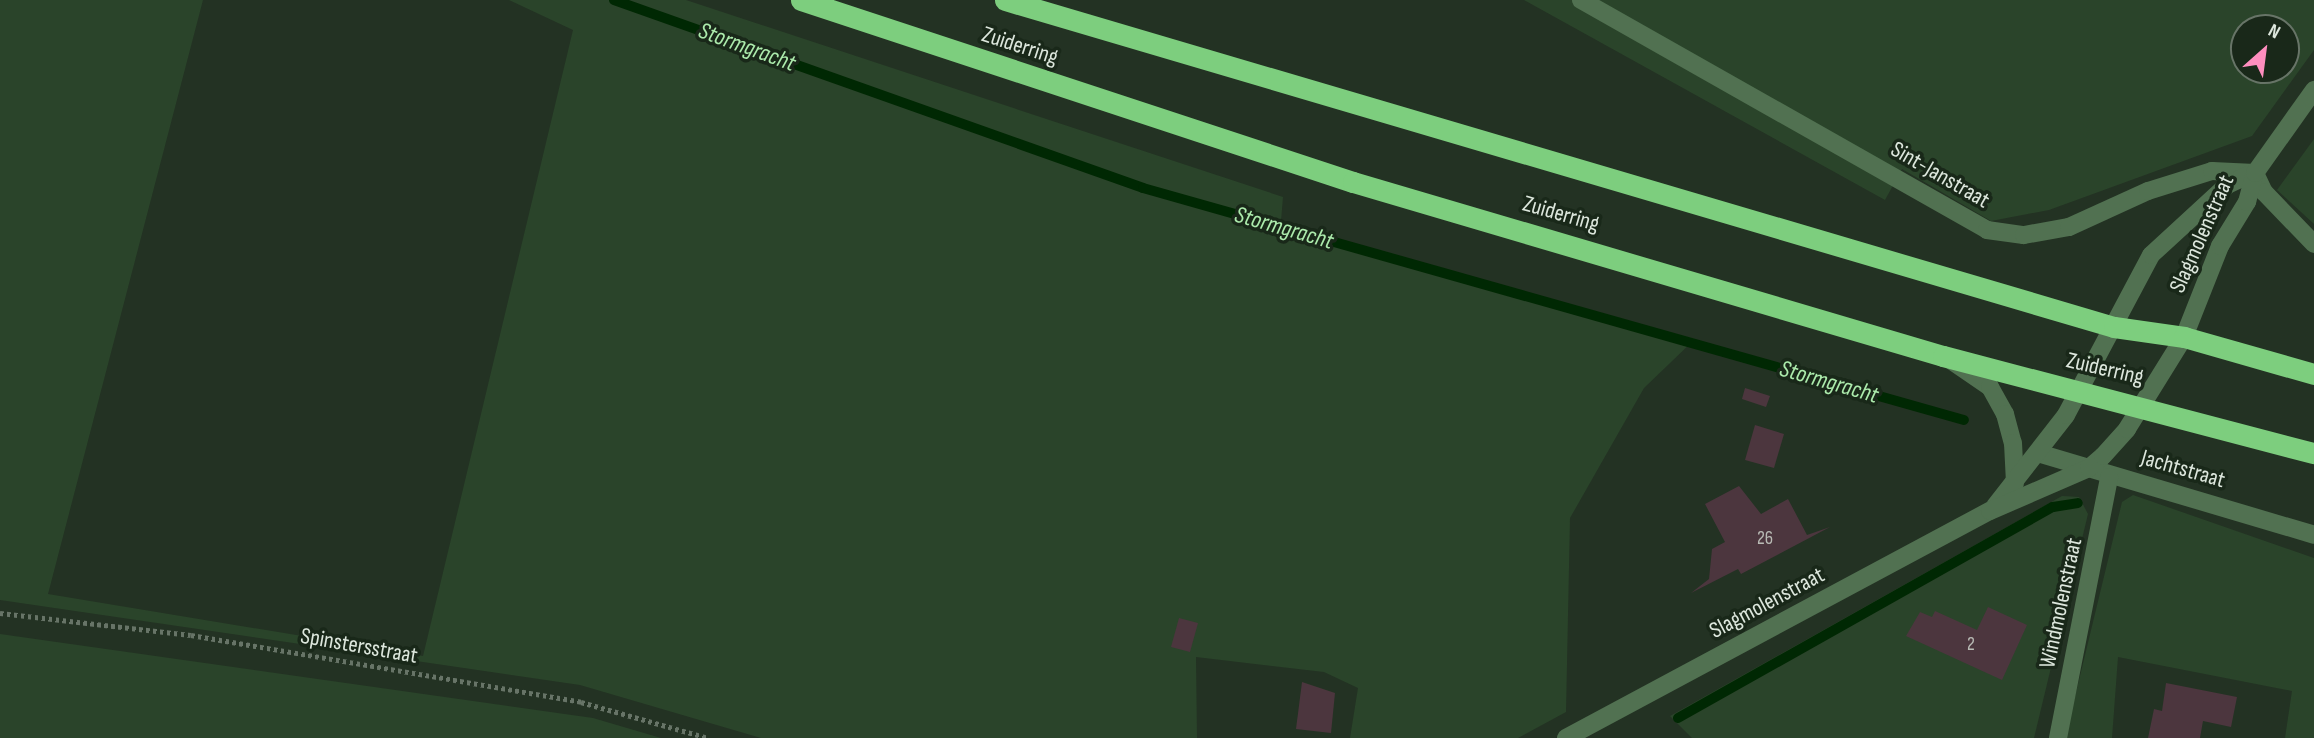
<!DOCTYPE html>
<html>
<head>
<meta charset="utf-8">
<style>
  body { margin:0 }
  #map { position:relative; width:2314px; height:738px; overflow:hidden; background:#233223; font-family:"Sofia Sans Condensed",sans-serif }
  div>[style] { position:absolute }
  .green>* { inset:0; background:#2a442a }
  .stream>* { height:10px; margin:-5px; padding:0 5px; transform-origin:5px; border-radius:5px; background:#002803 }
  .building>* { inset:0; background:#4c363e }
  .path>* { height:4.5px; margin-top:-2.25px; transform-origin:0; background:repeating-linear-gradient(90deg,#677467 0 3.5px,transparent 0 7px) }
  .street>* { height:18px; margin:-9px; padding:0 9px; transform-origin:9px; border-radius:9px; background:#517151 }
  .highway>* { height:21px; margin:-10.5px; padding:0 10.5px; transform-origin:10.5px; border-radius:10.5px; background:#7dce7e }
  span { translate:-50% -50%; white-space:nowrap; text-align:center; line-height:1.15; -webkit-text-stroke:7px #192819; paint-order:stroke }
  .number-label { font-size:19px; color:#b9bbb5 }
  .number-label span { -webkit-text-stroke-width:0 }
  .street-label { font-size:23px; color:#dde7dd }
  .water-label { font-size:24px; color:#acebac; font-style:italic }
  .north { position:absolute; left:2230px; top:14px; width:70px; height:70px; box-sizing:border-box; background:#192819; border:2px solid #677467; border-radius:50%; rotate:28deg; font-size:19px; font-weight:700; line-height:28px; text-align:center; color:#dde7dd }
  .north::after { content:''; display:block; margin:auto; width:24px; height:32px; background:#fe8ebe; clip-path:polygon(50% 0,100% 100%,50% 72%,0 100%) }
</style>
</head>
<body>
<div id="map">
  <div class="green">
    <i style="clip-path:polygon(0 0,203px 0,48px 594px,423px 656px,573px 30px,509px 0,686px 0,1283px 197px,1281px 221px,1474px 280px,1695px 339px,1644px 388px,1570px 518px,1566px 712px,1518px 738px,1350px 738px,1358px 688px,1324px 672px,1196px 657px,1197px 738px,761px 738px,580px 685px,0 600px)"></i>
    <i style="clip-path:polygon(evenodd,1524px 0,2314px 0,2314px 50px,2252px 136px,2049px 210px,1991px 221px,1902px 169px,1885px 200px,1524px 0,2244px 28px,2286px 28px,2286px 70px,2244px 70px,2244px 28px)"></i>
    <i style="clip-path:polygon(2314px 139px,2314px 224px,2277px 190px)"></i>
    <i style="clip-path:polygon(2133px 495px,2314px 558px,2314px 738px,2285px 738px,2292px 691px,2118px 657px,2112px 738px,2065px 738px,2122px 502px)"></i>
    <i style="clip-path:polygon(2062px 496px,2079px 497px,2088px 514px,2034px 738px,1692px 738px,1670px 716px)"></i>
    <i style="clip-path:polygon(0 634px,593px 718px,661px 738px,0 738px)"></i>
  </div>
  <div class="stream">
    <i style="left:614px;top:0;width:561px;rotate:19.56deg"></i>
    <i style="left:1143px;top:188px;width:853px;rotate:15.78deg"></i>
    <i style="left:1678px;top:718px;width:430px;rotate:-29.4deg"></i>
    <i style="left:2053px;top:507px;width:25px;rotate:-9deg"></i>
  </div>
  <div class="building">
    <i style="clip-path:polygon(1745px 388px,1770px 396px,1766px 407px,1742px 399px)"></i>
    <i style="clip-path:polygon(1755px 425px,1784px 434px,1774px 468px,1745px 460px)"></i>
    <i style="clip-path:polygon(1739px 486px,1761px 514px,1788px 499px,1807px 535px,1830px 527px,1741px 574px,1738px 569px,1691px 593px,1709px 579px,1712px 549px,1725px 542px,1705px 504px)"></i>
    <i style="clip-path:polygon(1988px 607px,2027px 625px,2002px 680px,1906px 636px,1920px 612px,1932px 617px,1935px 611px,1977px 630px)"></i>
    <i style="clip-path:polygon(1179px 618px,1198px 623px,1190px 652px,1171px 647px)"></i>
    <i style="clip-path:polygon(1302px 682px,1335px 693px,1331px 733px,1296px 729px)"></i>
    <i style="clip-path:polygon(2166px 683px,2237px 697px,2231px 727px,2203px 721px,2200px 738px,2148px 738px,2154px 709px,2162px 711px)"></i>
  </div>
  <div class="path">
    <i style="left:0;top:613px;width:192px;rotate:6.6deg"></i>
    <i style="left:191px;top:635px;width:396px;rotate:9.7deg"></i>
    <i style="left:581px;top:702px;width:132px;rotate:15.8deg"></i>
  </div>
  <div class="street">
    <i style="left:1581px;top:0;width:467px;rotate:29.5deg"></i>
    <i style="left:1987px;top:230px;width:37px;rotate:8deg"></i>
    <i style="left:2024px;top:235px;width:46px;rotate:-10.1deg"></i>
    <i style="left:2069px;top:227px;width:87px;rotate:-24.5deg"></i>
    <i style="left:2148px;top:191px;width:67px;rotate:-17.4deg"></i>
    <i style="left:2212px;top:171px;width:43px;rotate:2.7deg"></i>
    <i style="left:2255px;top:173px;width:21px;rotate:65deg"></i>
    <i style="left:2264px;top:192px;width:72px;rotate:46.1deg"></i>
    <i style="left:1952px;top:361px;width:46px;rotate:34.4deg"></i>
    <i style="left:1990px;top:387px;width:31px;rotate:61deg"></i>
    <i style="left:2005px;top:414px;width:30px;rotate:75deg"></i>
    <i style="left:2013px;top:443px;width:40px;rotate:87.1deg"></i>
    <i style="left:2038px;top:453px;width:288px;rotate:16.5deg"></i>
    <i style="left:1995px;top:506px;width:115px;rotate:-52deg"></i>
    <i style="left:2066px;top:415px;width:181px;rotate:-62deg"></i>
    <i style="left:2151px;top:255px;width:103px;rotate:-42.6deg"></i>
    <i style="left:2227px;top:185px;width:23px;rotate:-25deg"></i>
    <i style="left:1566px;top:738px;width:481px;rotate:-28.2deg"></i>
    <i style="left:1990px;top:511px;width:108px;rotate:-23.5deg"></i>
    <i style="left:2089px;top:468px;width:18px;rotate:-41deg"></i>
    <i style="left:2103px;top:456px;width:36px;rotate:-48deg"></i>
    <i style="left:2127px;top:429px;width:108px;rotate:-58.2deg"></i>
    <i style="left:2184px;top:337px;width:98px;rotate:-68.4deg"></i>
    <i style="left:2220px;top:246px;width:52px;rotate:-58.5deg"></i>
    <i style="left:2247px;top:202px;width:30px;rotate:-75deg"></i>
    <i style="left:2255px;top:173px;width:102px;rotate:-54.6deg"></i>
    <i style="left:2058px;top:738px;width:266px;rotate:-78.9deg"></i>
  </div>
  <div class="highway">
    <i style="left:801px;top:0;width:581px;rotate:18.25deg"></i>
    <i style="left:1353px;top:182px;width:615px;rotate:16.43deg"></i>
    <i style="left:1943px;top:356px;width:383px;rotate:14.7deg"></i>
    <i style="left:1005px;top:0;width:1156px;rotate:16.43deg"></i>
    <i style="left:2114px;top:327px;width:71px;rotate:8.1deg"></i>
    <i style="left:2184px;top:337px;width:135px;rotate:15.9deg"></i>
  </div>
  <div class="number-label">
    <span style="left:1765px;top:539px">26</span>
    <span style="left:1971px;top:645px">2</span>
  </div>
  <div class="street-label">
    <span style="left:1020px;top:46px;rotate:18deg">Zuiderring</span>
    <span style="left:1940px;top:175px;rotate:30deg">Sint-Janstraat</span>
    <span style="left:1561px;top:214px;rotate:16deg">Zuiderring</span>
    <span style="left:2202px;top:234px;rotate:-66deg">Slagmolenstraat</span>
    <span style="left:2105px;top:369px;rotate:13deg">Zuiderring</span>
    <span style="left:2183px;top:469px;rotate:16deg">Jachtstraat</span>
    <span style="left:1767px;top:603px;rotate:-28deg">Slagmolenstraat</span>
    <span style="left:2061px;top:603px;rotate:-78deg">Windmolenstraat</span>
    <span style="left:359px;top:646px;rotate:10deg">Spinstersstraat</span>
  </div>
  <div class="water-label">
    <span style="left:747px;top:47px;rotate:20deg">Stormgracht</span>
    <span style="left:1284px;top:228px;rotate:16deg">Stormgracht</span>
    <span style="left:1829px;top:382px;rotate:16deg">Stormgracht</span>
  </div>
  <div class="north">N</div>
</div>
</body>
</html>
